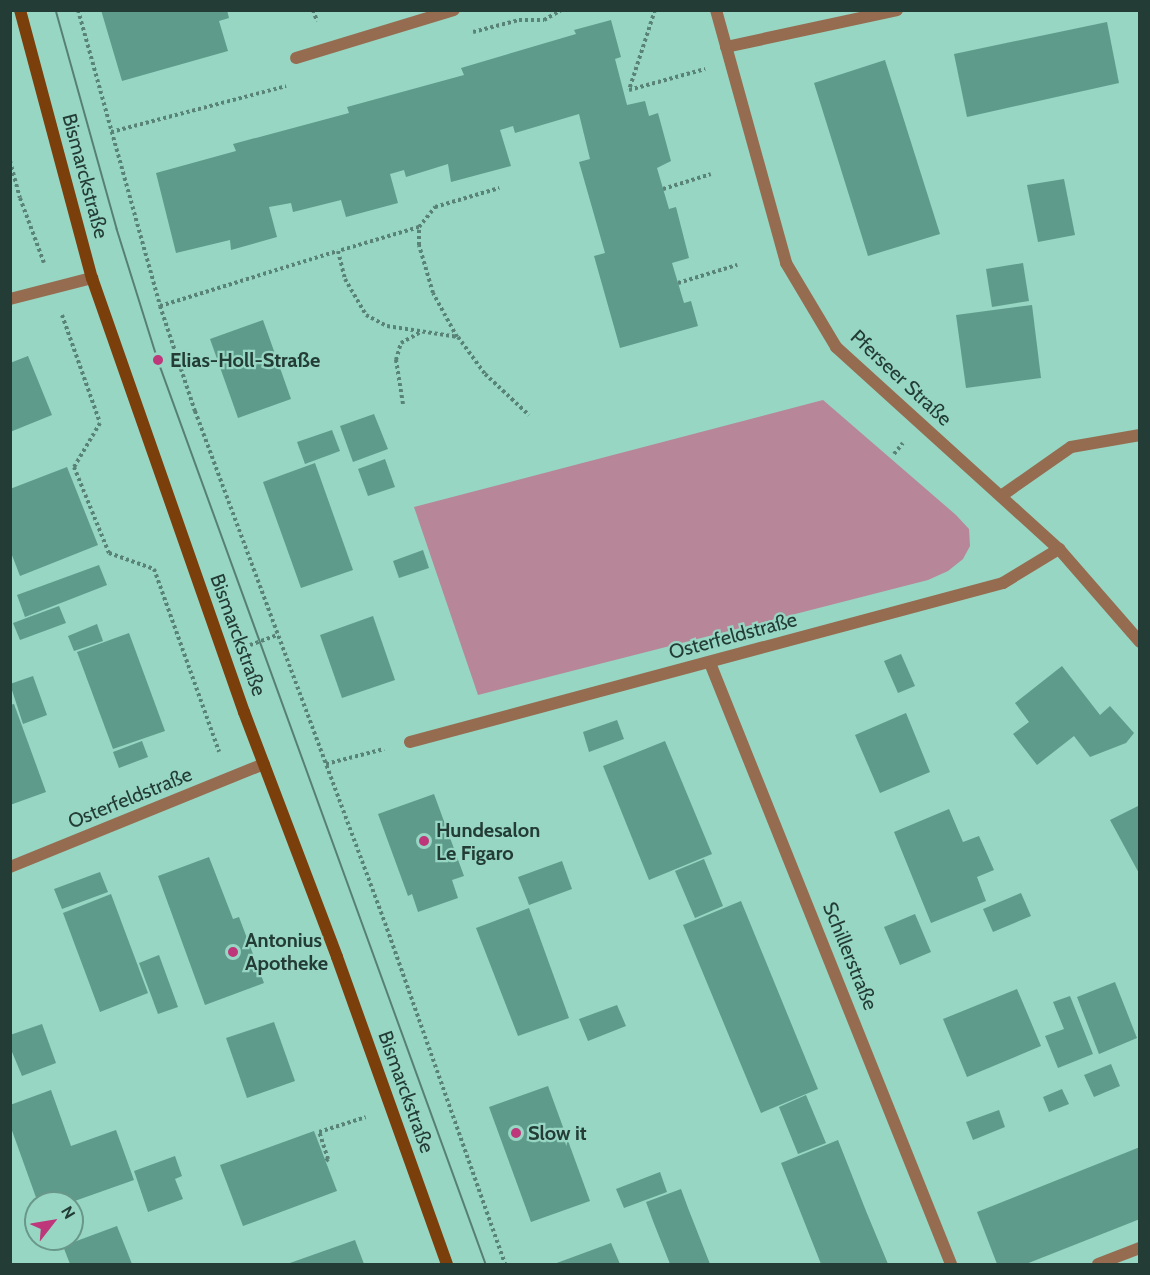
<!DOCTYPE html>
<html>
<head>
<meta charset="utf-8">
<style>
  body { margin:0 }
  #map { position:relative; width:1150px; height:1275px; overflow:hidden; background:#97d6c3; font-family:Cabin,sans-serif }
  div>[style] { position:absolute }
  .green>* { inset:0; background:#b78699 }
  .building>* { inset:0; background:#5e9b8a }
  .path>* { height:4px; margin-top:-2px; transform-origin:0; background:repeating-linear-gradient(90deg,#588376 0 3px,transparent 0 6px) }
  .lane>* { height:12px; margin:-6px; padding:0 6px; transform-origin:6px; border-radius:6px; background:#966c50 }
  .street>* { height:12px; margin:-6px; padding:0 6px; transform-origin:6px; border-radius:6px; background:#966c50 }
  .secondary>* { height:12px; margin:-6px; padding:0 6px; transform-origin:6px; border-radius:6px; background:#7b3f0c }
  .tram>* { height:1.5px; margin:-0.75px; padding:0 0.75px; transform-origin:0.75px; border-radius:0.75px; background:#578074 }
  .dots>* { width:16px; height:16px; translate:-50% -50%; box-sizing:border-box; border:3px solid #97d6c3; border-radius:50% }
  span { translate:-50% -50%; white-space:nowrap; text-align:center; line-height:1.15; -webkit-text-stroke:4.5px #97d6c3; paint-order:stroke }
  .street-label { font-size:20px; color:#233c35 }
  .poi-label { font-size:20px; color:#233c35; font-weight:700 }
  .left { translate:0 -50%; text-align:left }
  .frame { position:absolute; inset:0; border:12px solid #233c35; pointer-events:none }
  .north { position:absolute; left:24px; top:1191px; width:60px; height:60px; box-sizing:border-box; background:#97d6c3; border:2px solid #69988a; border-radius:50%; rotate:59deg; font-size:16px; font-weight:700; line-height:24px; text-align:center; color:#233c35 }
  .north::after { content:''; display:block; margin:auto; width:21px; height:27px; background:#bd377a; clip-path:polygon(50% 0,100% 100%,50% 72%,0 100%) }
</style>
</head>
<body>
<div id="map">
  <div class="green">
    <i style="clip-path:polygon(823px 400px,956px 515px,969px 529px,970px 546px,963px 559px,948px 571px,928px 580px,478px 695px,414px 507px)"></i>
  </div>
  <div class="building">
    <i style="clip-path:polygon(101px 10px,227px 10px,229px 18px,219px 21px,228px 51px,122px 81px)"></i>
    <i style="clip-path:polygon(611px 20px,621px 57px,615px 59px,627px 105px,645px 101px,649px 116px,658px 113px,671px 161px,657px 168px,669px 209px,676px 207px,689px 258px,672px 263px,684px 303px,691px 301px,698px 326px,620px 348px,594px 256px,605px 253px,579px 162px,590px 159px,579px 114px,515px 133px,513px 126px,500px 130px,511px 166px,451px 182px,448px 164px,406px 177px,404px 170px,390px 174px,398px 203px,346px 217px,341px 200px,293px 212px,291px 203px,269px 207px,277px 237px,231px 250px,230px 240px,176px 253px,156px 173px,236px 151px,233px 144px,349px 113px,347px 107px,464px 75px,461px 68px,576px 34px,574px 30px)"></i>
    <i style="clip-path:polygon(1107px 22px,1119px 83px,967px 117px,954px 54px)"></i>
    <i style="clip-path:polygon(885px 60px,940px 234px,868px 256px,814px 83px)"></i>
    <i style="clip-path:polygon(1064px 179px,1075px 235px,1038px 242px,1027px 185px)"></i>
    <i style="clip-path:polygon(1023px 263px,1029px 301px,992px 307px,986px 269px)"></i>
    <i style="clip-path:polygon(1032px 305px,1041px 378px,966px 388px,956px 315px)"></i>
    <i style="clip-path:polygon(263px 320px,291px 399px,238px 418px,210px 339px)"></i>
    <i style="clip-path:polygon(28px 356px,52px 415px,10px 432px,10px 363px)"></i>
    <i style="clip-path:polygon(374px 414px,388px 449px,353px 462px,340px 426px)"></i>
    <i style="clip-path:polygon(332px 430px,340px 451px,305px 464px,297px 442px)"></i>
    <i style="clip-path:polygon(385px 459px,395px 487px,368px 496px,358px 469px)"></i>
    <i style="clip-path:polygon(315px 463px,353px 570px,301px 588px,263px 482px)"></i>
    <i style="clip-path:polygon(67px 467px,98px 545px,20px 576px,10px 550px,10px 489px)"></i>
    <i style="clip-path:polygon(423px 550px,429px 568px,399px 578px,393px 561px)"></i>
    <i style="clip-path:polygon(99px 565px,107px 585px,25px 617px,17px 595px)"></i>
    <i style="clip-path:polygon(59px 606px,66px 623px,20px 640px,13px 623px)"></i>
    <i style="clip-path:polygon(373px 616px,395px 680px,342px 698px,320px 635px)"></i>
    <i style="clip-path:polygon(97px 624px,103px 641px,74px 651px,68px 636px)"></i>
    <i style="clip-path:polygon(129px 633px,165px 731px,113px 749px,77px 652px)"></i>
    <i style="clip-path:polygon(901px 654px,915px 686px,898px 693px,884px 661px)"></i>
    <i style="clip-path:polygon(1062px 666px,1100px 715px,1110px 706px,1134px 733px,1126px 743px,1090px 757px,1074px 736px,1037px 765px,1013px 734px,1029px 722px,1015px 703px)"></i>
    <i style="clip-path:polygon(33px 676px,47px 715px,23px 724px,10px 684px)"></i>
    <i style="clip-path:polygon(14px 704px,46px 792px,10px 805px,10px 705px)"></i>
    <i style="clip-path:polygon(906px 713px,930px 772px,880px 793px,855px 735px)"></i>
    <i style="clip-path:polygon(617px 720px,624px 739px,589px 752px,583px 732px)"></i>
    <i style="clip-path:polygon(142px 741px,148px 757px,119px 768px,113px 752px)"></i>
    <i style="clip-path:polygon(665px 741px,712px 854px,649px 880px,603px 766px)"></i>
    <i style="clip-path:polygon(434px 794px,464px 876px,452px 880px,458px 898px,418px 912px,412px 894px,408px 896px,378px 814px)"></i>
    <i style="clip-path:polygon(1140px 805px,1140px 875px,1110px 820px)"></i>
    <i style="clip-path:polygon(949px 809px,963px 842px,979px 836px,994px 870px,977px 877px,986px 901px,931px 923px,894px 832px)"></i>
    <i style="clip-path:polygon(209px 857px,233px 919px,239px 917px,264px 983px,205px 1005px,158px 876px)"></i>
    <i style="clip-path:polygon(704px 859px,723px 906px,695px 918px,675px 871px)"></i>
    <i style="clip-path:polygon(562px 861px,572px 889px,529px 905px,518px 877px)"></i>
    <i style="clip-path:polygon(100px 872px,108px 892px,62px 909px,54px 889px)"></i>
    <i style="clip-path:polygon(1021px 893px,1031px 916px,993px 932px,983px 909px)"></i>
    <i style="clip-path:polygon(111px 894px,148px 993px,100px 1012px,63px 913px)"></i>
    <i style="clip-path:polygon(741px 901px,818px 1089px,761px 1113px,683px 925px)"></i>
    <i style="clip-path:polygon(529px 908px,569px 1018px,518px 1036px,476px 928px)"></i>
    <i style="clip-path:polygon(915px 914px,931px 952px,900px 965px,884px 927px)"></i>
    <i style="clip-path:polygon(159px 955px,178px 1007px,158px 1014px,139px 963px)"></i>
    <i style="clip-path:polygon(1115px 982px,1137px 1038px,1099px 1054px,1077px 997px)"></i>
    <i style="clip-path:polygon(1017px 989px,1041px 1046px,967px 1077px,943px 1019px)"></i>
    <i style="clip-path:polygon(1070px 996px,1093px 1054px,1058px 1068px,1045px 1036px,1064px 1029px,1053px 1002px)"></i>
    <i style="clip-path:polygon(617px 1005px,626px 1026px,588px 1041px,579px 1019px)"></i>
    <i style="clip-path:polygon(274px 1022px,295px 1081px,247px 1098px,226px 1038px)"></i>
    <i style="clip-path:polygon(42px 1024px,56px 1063px,22px 1076px,10px 1047px,10px 1035px)"></i>
    <i style="clip-path:polygon(1111px 1064px,1120px 1086px,1094px 1097px,1084px 1075px)"></i>
    <i style="clip-path:polygon(548px 1086px,590px 1201px,531px 1222px,489px 1107px)"></i>
    <i style="clip-path:polygon(1062px 1089px,1069px 1104px,1049px 1112px,1043px 1097px)"></i>
    <i style="clip-path:polygon(51px 1090px,71px 1146px,116px 1130px,134px 1180px,69px 1203px,38px 1203px,10px 1125px,10px 1105px)"></i>
    <i style="clip-path:polygon(806px 1095px,826px 1143px,798px 1154px,779px 1107px)"></i>
    <i style="clip-path:polygon(999px 1110px,1005px 1127px,973px 1140px,966px 1122px)"></i>
    <i style="clip-path:polygon(314px 1131px,337px 1191px,243px 1226px,220px 1165px)"></i>
    <i style="clip-path:polygon(838px 1140px,866px 1211px,888px 1264px,821px 1264px,781px 1163px)"></i>
    <i style="clip-path:polygon(1140px 1147px,1140px 1219px,1026px 1264px,997px 1264px,977px 1212px)"></i>
    <i style="clip-path:polygon(175px 1156px,182px 1176px,175px 1179px,183px 1199px,148px 1212px,134px 1171px)"></i>
    <i style="clip-path:polygon(660px 1172px,667px 1192px,624px 1208px,616px 1189px)"></i>
    <i style="clip-path:polygon(681px 1189px,688px 1208px,710px 1264px,670px 1264px,653px 1221px,646px 1202px)"></i>
    <i style="clip-path:polygon(117px 1226px,132px 1264px,70px 1264px,63px 1246px)"></i>
    <i style="clip-path:polygon(355px 1240px,364px 1264px,287px 1264px)"></i>
    <i style="clip-path:polygon(611px 1243px,620px 1264px,554px 1264px)"></i>
  </div>
  <div class="path">
    <i style="left:78px;top:10px;width:307px;rotate:74.5deg"></i>
    <i style="left:160px;top:306px;width:111px;rotate:71.6deg"></i>
    <i style="left:195px;top:411px;width:546px;rotate:69.64deg"></i>
    <i style="left:385px;top:923px;width:361px;rotate:70.6deg"></i>
    <i style="left:313px;top:10px;width:12px;rotate:70deg"></i>
    <i style="left:655px;top:10px;width:84px;rotate:108deg"></i>
    <i style="left:629px;top:90px;width:79px;rotate:-15.4deg"></i>
    <i style="left:473px;top:32px;width:48px;rotate:-14.6deg"></i>
    <i style="left:519px;top:20px;width:25px"></i>
    <i style="left:544px;top:20px;width:20px;rotate:-30deg"></i>
    <i style="left:111px;top:132px;width:181px;rotate:-14.7deg"></i>
    <i style="left:10px;top:161px;width:38px;rotate:75deg"></i>
    <i style="left:20px;top:198px;width:69px;rotate:69.7deg"></i>
    <i style="left:663px;top:189px;width:50px;rotate:-17.4deg"></i>
    <i style="left:419px;top:227px;width:84px;rotate:163.5deg"></i>
    <i style="left:338px;top:251px;width:29px;rotate:76deg"></i>
    <i style="left:345px;top:279px;width:42px;rotate:59.7deg"></i>
    <i style="left:366px;top:315px;width:24px;rotate:28deg"></i>
    <i style="left:387px;top:326px;width:72px;rotate:8.8deg"></i>
    <i style="left:458px;top:337px;width:46px;rotate:53.9deg"></i>
    <i style="left:485px;top:374px;width:60px;rotate:43deg"></i>
    <i style="left:678px;top:283px;width:62px;rotate:-17deg"></i>
    <i style="left:160px;top:306px;width:186px;rotate:-17.2deg"></i>
    <i style="left:62px;top:315px;width:114px;rotate:70.6deg"></i>
    <i style="left:100px;top:423px;width:51px;rotate:120.6deg"></i>
    <i style="left:74px;top:467px;width:93px;rotate:67.9deg"></i>
    <i style="left:109px;top:553px;width:48px;rotate:19.6deg"></i>
    <i style="left:154px;top:569px;width:194px;rotate:70.4deg"></i>
    <i style="left:457px;top:337px;width:50px;rotate:-118.6deg"></i>
    <i style="left:433px;top:293px;width:50px;rotate:-106.3deg"></i>
    <i style="left:419px;top:245px;width:18px;rotate:-90deg"></i>
    <i style="left:419px;top:227px;width:26px;rotate:-51deg"></i>
    <i style="left:435px;top:207px;width:67px;rotate:-16.5deg"></i>
    <i style="left:403px;top:404px;width:45px;rotate:-99deg"></i>
    <i style="left:396px;top:360px;width:18px;rotate:-74deg"></i>
    <i style="left:401px;top:343px;width:23px;rotate:-29deg"></i>
    <i style="left:894px;top:454px;width:14px;rotate:-51deg"></i>
    <i style="left:250px;top:645px;width:30px;rotate:-20deg"></i>
    <i style="left:326px;top:764px;width:60px;rotate:-14.5deg"></i>
    <i style="left:326px;top:1161px;width:3px;rotate:-45deg"></i>
    <i style="left:328px;top:1159px;width:28px;rotate:-108deg"></i>
    <i style="left:319px;top:1132px;width:49px;rotate:-17.7deg"></i>
  </div>
  <div class="lane">
    <i style="left:296px;top:58px;width:165px;rotate:-16.9deg"></i>
    <i style="left:1098px;top:1264px;width:45px;rotate:-20.9deg"></i>
  </div>
  <div class="street">
    <i style="left:716px;top:10px;width:263px;rotate:74.5deg"></i>
    <i style="left:786px;top:263px;width:98px;rotate:59.2deg"></i>
    <i style="left:836px;top:347px;width:301px;rotate:42.2deg"></i>
    <i style="left:1059px;top:549px;width:123px;rotate:48.9deg"></i>
    <i style="left:726px;top:47px;width:175px;rotate:-12.2deg"></i>
    <i style="left:10px;top:299px;width:85px;rotate:-14.4deg"></i>
    <i style="left:1001px;top:496px;width:85px;rotate:-35deg"></i>
    <i style="left:1071px;top:447px;width:70px;rotate:-9.9deg"></i>
    <i style="left:710px;top:663px;width:648px;rotate:68.15deg"></i>
    <i style="left:410px;top:742px;width:614px;rotate:-15.01deg"></i>
    <i style="left:1003px;top:583px;width:66px;rotate:-31.3deg"></i>
    <i style="left:10px;top:867px;width:274px;rotate:-22.1deg"></i>
  </div>
  <div class="secondary">
    <i style="left:20px;top:10px;width:278px;rotate:75deg"></i>
    <i style="left:92px;top:278px;width:460px;rotate:70.7deg"></i>
    <i style="left:244px;top:712px;width:262px;rotate:69.2deg"></i>
    <i style="left:337px;top:957px;width:326px;rotate:70.3deg"></i>
  </div>
  <div class="tram">
    <i style="left:56px;top:10px;width:227px;rotate:74.4deg"></i>
    <i style="left:117px;top:229px;width:137px;rotate:72.6deg"></i>
    <i style="left:158px;top:360px;width:962px;rotate:70.06deg"></i>
  </div>
  <div class="dots">
    <i style="left:158px;top:360px;background:#bd377a"></i>
    <i style="left:424px;top:841px;background:#bd377a"></i>
    <i style="left:233px;top:952px;background:#bd377a"></i>
    <i style="left:516px;top:1133px;background:#bd377a"></i>
  </div>
  <div class="street-label">
    <span style="left:85px;top:176px;rotate:75deg">Bismarckstraße</span>
    <span style="left:901px;top:378px;rotate:43deg">Pferseer Straße</span>
    <span style="left:238px;top:635px;rotate:70deg">Bismarckstraße</span>
    <span style="left:733px;top:636px;rotate:-15deg">Osterfeldstraße</span>
    <span style="left:130px;top:798px;rotate:-22deg">Osterfeldstraße</span>
    <span style="left:850px;top:956px;rotate:68deg">Schillerstraße</span>
    <span style="left:406px;top:1092px;rotate:70deg">Bismarckstraße</span>
  </div>
  <div class="poi-label">
    <span class="left" style="left:170px;top:360px">Elias-Holl-Straße</span>
    <span class="left" style="left:436px;top:842px">Hundesalon<br>Le Figaro</span>
    <span class="left" style="left:245px;top:952px">Antonius<br>Apotheke</span>
    <span class="left" style="left:528px;top:1133px">Slow it</span>
  </div>
  <div class="frame"></div>
  <div class="north">N</div>
</div>
</body>
</html>
